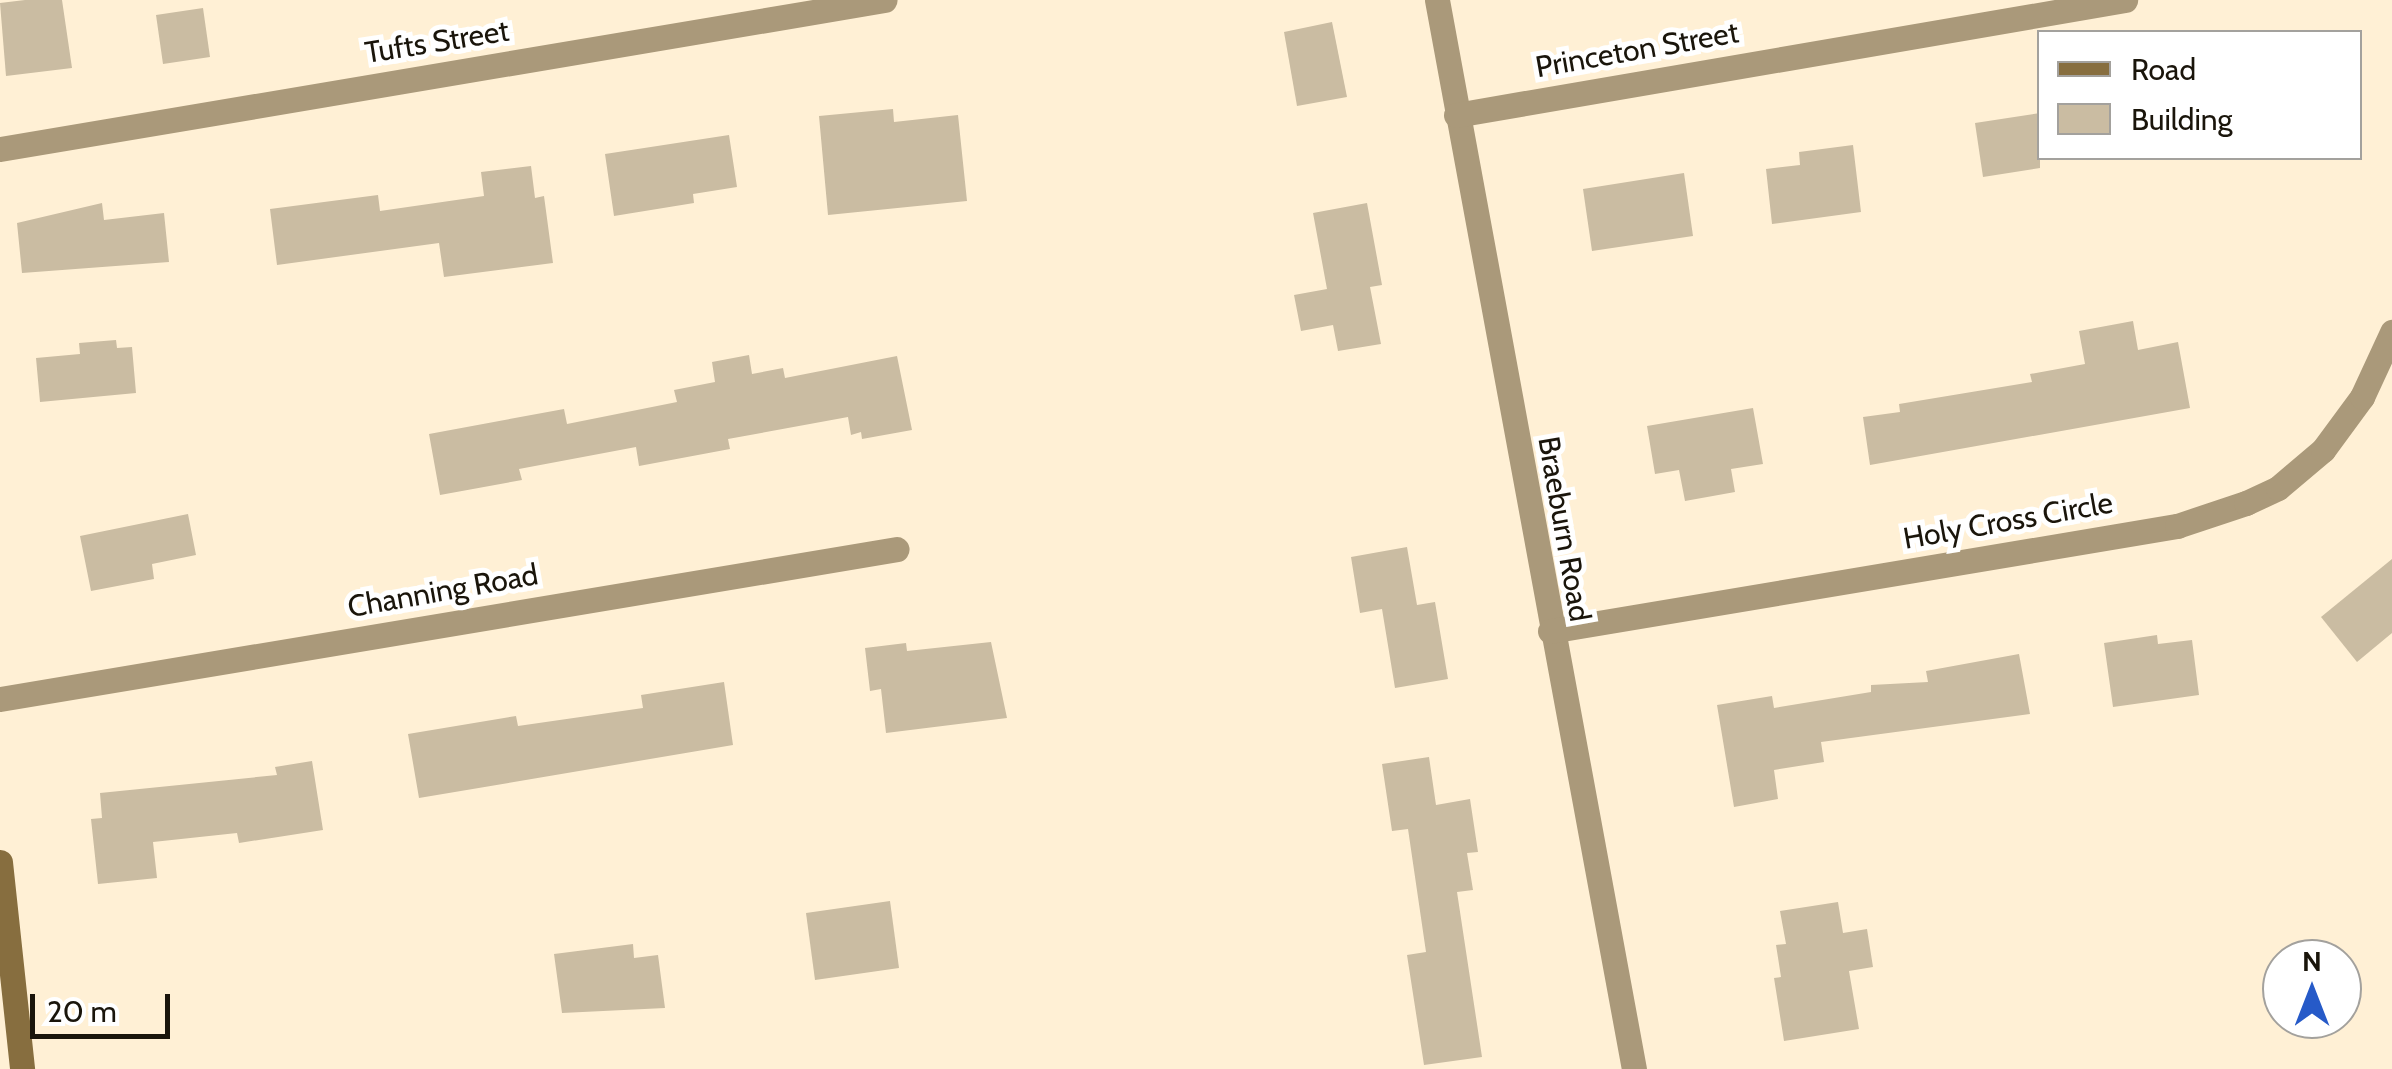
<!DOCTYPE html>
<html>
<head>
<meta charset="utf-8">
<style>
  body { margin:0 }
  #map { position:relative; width:2392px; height:1069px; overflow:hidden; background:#fff0d5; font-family:Cabin,sans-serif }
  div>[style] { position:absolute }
  .building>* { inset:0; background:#cabca2 }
  .street>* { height:25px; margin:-12.5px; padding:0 12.5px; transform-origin:12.5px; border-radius:12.5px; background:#aa997a }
  .secondary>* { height:25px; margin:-12.5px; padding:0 12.5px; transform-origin:12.5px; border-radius:12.5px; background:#876e3f }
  span { translate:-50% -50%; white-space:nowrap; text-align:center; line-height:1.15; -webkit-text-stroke:10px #fff; paint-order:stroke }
  .street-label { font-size:30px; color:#1a150b }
  .legend { position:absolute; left:2037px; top:30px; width:325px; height:130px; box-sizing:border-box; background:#fff; border:2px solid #a3a19d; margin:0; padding:12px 18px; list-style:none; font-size:30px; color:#1a150b }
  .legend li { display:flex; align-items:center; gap:20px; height:50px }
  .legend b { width:50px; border:2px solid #a3a19d }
  .north { position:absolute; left:2262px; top:939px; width:100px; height:100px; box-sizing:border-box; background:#fff; border:2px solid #a3a19d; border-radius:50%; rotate:0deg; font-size:28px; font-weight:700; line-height:40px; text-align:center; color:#1a150b }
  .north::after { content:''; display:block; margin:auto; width:35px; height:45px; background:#265ac8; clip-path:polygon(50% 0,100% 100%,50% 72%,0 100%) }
  .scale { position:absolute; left:30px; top:994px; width:140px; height:45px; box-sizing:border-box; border:5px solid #1a150b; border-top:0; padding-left:12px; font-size:30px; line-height:35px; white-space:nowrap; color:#1a150b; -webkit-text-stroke:8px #fff; paint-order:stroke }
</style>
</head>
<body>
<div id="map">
  <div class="building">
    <i style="clip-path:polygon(25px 0,62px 0,72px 68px,6px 76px,0 3px)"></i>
    <i style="clip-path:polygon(203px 8px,210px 57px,163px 64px,156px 15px)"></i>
    <i style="clip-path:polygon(1332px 22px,1347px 97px,1297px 106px,1284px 32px)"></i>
    <i style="clip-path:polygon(893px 109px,894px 122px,958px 115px,967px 201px,828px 215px,819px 116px)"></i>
    <i style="clip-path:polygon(2040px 113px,2040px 168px,1983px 177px,1975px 123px)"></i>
    <i style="clip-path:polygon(729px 135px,737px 187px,693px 194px,694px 203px,614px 216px,605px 154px)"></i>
    <i style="clip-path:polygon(1853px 145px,1861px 212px,1772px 224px,1766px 169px,1800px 165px,1799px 152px)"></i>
    <i style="clip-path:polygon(531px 166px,535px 198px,544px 196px,553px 263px,444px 277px,439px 243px,277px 265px,270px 209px,378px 195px,380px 211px,484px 196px,481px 172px)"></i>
    <i style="clip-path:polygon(1684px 173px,1693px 236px,1592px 251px,1583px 189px)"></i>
    <i style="clip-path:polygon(102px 203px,104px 220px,164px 213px,169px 262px,22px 273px,17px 223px)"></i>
    <i style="clip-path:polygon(1367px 203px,1382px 285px,1370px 287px,1381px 344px,1338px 351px,1333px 325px,1301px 331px,1294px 295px,1327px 289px,1313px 213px)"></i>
    <i style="clip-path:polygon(2133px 321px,2138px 350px,2178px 342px,2190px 408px,1870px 465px,1863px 417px,1900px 412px,1899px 404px,2032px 382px,2030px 374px,2085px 364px,2079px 331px)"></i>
    <i style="clip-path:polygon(116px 340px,117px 348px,132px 347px,136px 393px,40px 402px,36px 358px,80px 354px,79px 343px)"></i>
    <i style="clip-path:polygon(749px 355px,752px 374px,783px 368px,785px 378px,897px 356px,912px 430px,862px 439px,861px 432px,851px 435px,848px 417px,728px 439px,730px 449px,639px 466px,636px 447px,519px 469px,522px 480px,440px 495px,429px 434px,564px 409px,567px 424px,677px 402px,674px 390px,715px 382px,712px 362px)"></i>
    <i style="clip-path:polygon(1753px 408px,1763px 464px,1731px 469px,1735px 492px,1685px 501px,1679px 470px,1655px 474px,1647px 426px)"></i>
    <i style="clip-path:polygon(188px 514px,196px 555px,152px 564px,154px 579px,91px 591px,80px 536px)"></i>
    <i style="clip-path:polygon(1407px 547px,1417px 605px,1435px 602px,1448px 679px,1395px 688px,1382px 609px,1360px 613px,1351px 557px)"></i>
    <i style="clip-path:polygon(2392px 559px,2392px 633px,2357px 662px,2321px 617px)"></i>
    <i style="clip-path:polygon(2157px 635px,2158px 644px,2192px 640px,2199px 695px,2113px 707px,2104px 643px)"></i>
    <i style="clip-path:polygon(991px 642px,1007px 718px,886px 733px,881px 689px,870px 691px,865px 648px,906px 643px,907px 651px)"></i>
    <i style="clip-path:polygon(2019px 654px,2030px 714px,1821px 742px,1824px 762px,1774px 770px,1778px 799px,1734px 807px,1717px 705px,1772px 696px,1774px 708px,1871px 692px,1871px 685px,1928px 682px,1926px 671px)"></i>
    <i style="clip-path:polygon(724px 682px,733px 745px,419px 798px,408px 734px,516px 716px,518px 726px,643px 708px,641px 695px)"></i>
    <i style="clip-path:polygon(1429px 757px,1436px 805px,1470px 799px,1478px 852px,1467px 853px,1473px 890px,1457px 892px,1482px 1057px,1424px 1065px,1407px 955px,1426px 952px,1408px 829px,1392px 831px,1382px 764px)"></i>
    <i style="clip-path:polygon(312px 761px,323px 830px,239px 843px,237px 833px,153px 842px,157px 878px,98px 884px,91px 819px,102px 818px,100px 793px,277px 775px,275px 767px)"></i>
    <i style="clip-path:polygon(890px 901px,899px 968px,815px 980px,806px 913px)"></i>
    <i style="clip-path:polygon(1838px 902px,1843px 933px,1867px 929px,1873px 967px,1849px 971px,1859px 1029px,1784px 1041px,1774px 978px,1781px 977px,1776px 945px,1786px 944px,1780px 911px)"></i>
    <i style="clip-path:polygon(633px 944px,634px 958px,658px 955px,665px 1008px,562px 1013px,554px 954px)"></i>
  </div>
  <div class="street">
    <i style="left:1437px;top:0;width:1087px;rotate:79.56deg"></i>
    <i style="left:1456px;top:115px;width:679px;rotate:-9.75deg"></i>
    <i style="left:0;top:149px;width:897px;rotate:-9.56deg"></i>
    <i style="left:1550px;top:631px;width:636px;rotate:-9.51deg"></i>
    <i style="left:2177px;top:526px;width:73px;rotate:-18.4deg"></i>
    <i style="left:2246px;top:503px;width:35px;rotate:-25deg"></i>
    <i style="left:2278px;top:488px;width:59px;rotate:-40.2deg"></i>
    <i style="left:2323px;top:450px;width:66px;rotate:-53.7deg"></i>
    <i style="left:2362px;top:397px;width:72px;rotate:-65.2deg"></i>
    <i style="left:0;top:699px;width:909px;rotate:-9.49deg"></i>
  </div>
  <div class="secondary">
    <i style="left:0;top:862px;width:208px;rotate:83.9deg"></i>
  </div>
  <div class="street-label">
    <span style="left:437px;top:42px;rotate:-9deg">Tufts Street</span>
    <span style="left:1637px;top:50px;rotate:-10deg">Princeton Street</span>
    <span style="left:2008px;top:521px;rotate:-10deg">Holy Cross Circle</span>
    <span style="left:1564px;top:529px;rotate:80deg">Braeburn Road</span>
    <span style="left:443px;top:591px;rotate:-10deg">Channing Road</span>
  </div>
  <ul class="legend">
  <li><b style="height:12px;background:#876e3f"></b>Road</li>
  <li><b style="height:28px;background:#cabca2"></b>Building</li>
  </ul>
  <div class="north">N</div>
  <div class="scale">20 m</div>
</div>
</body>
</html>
